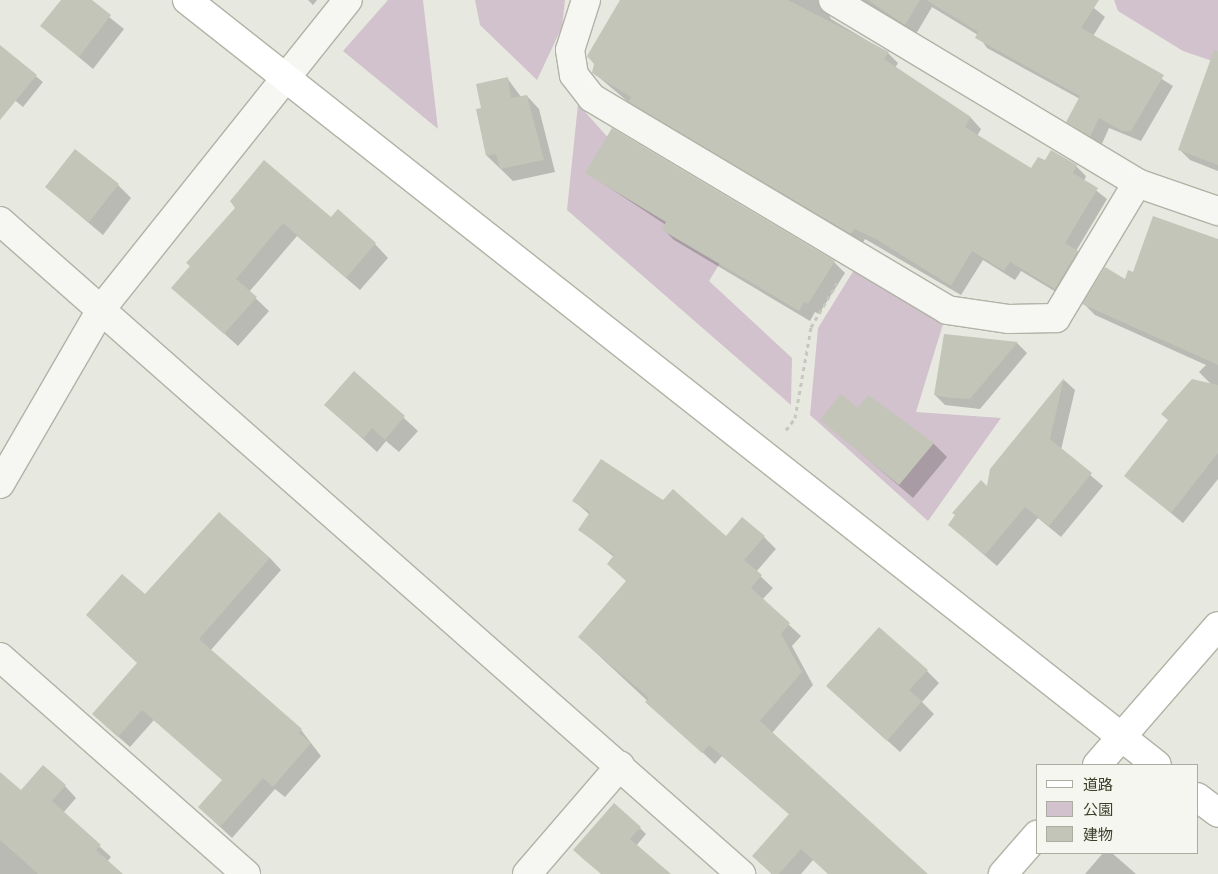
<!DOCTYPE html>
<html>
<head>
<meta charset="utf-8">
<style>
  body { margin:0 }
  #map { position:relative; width:1218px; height:874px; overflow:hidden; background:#e7e9e0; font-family:Barlow,"Noto Sans JP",sans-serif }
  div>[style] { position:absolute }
  .green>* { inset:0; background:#d2c2cd }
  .shadow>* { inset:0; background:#0003 }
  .building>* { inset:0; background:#c3c5b8 }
  .path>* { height:3px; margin-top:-1.5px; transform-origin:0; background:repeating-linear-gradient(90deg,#c6c7be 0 4px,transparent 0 8px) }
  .roads { filter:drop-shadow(1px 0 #b0b3a5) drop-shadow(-1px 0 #b0b3a5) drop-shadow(0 1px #b0b3a5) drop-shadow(0 -1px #b0b3a5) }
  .street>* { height:28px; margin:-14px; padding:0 14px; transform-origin:14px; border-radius:14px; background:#f6f7f3 }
  .secondary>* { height:28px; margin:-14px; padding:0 14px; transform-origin:14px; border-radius:14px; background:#fff }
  span { translate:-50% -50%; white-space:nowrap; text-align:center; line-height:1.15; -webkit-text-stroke:4.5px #f5f6f0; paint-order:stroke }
  .legend { position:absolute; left:1036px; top:764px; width:162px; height:90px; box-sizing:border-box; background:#f5f6f0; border:1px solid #abada0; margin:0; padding:6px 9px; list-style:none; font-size:15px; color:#3c4029 }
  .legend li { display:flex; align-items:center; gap:10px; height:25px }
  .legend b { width:25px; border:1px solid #abada0 }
</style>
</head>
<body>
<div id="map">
  <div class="green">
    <i style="clip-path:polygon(388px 0,423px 0,438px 129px,343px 51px)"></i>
    <i style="clip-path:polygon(475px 0,565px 0,562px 27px,537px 80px,480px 25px)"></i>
    <i style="clip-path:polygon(1114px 0,1218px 0,1218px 63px,1183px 51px,1118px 11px)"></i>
    <i style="clip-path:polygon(578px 104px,720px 263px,709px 281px,792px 358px,791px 405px,567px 210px)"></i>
    <i style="clip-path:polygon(854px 270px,944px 321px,916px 412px,1001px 418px,928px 521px,810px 415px,818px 328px)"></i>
  </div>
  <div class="shadow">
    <i style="clip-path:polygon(63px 0,88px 0,124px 29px,93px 69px,42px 26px)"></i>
    <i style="clip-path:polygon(308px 0,317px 0,313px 5px)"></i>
    <i style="clip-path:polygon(645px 0,834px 0,827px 10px,831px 19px,888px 53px,898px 63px,895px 68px,971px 118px,981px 129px,977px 136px,1032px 169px,1046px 162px,1076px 166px,1086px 176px,1084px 181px,1107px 199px,1076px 251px,1088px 262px,1066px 298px,1021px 271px,1015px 280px,983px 260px,961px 295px,865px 239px,862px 244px,640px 112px,594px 73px)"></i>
    <i style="clip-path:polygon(858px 0,1084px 0,1105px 17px,1093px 36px,1173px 86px,1141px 141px,1109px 128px,1101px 146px,1068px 122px,1080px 99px,987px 48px,978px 35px,932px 7px,916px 34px)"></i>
    <i style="clip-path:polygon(0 47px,43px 82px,23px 107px,0 88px)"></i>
    <i style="clip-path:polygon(507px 78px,521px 97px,527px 96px,539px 109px,555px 172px,513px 181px,487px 156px,483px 109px)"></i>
    <i style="clip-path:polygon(1218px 93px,1218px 171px,1190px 160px,1179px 149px)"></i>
    <i style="clip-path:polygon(587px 173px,834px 262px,845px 273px,819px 314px,815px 312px,810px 321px,674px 240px,663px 229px,666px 225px)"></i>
    <i style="clip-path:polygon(118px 185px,131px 198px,103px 235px,46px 187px)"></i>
    <i style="clip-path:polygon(237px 208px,331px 219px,375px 244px,388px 258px,360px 290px,297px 236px,249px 292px,269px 311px,238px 346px,173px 288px)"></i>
    <i style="clip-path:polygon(1218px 240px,1218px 479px,1183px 523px,1126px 476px,1212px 385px,1199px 372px,1206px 365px,1095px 315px,1084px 304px,1133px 274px)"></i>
    <i style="clip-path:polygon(1017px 343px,1027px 353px,980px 409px,945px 405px,935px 395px)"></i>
    <i style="clip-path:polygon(355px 373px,418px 431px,399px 452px,386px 441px,377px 452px,326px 405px)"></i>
    <i style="clip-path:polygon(1064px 380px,1075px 390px,1061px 450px,1103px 486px,1061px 537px,1038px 518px,997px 566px,949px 525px,988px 488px,991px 470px)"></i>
    <i style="clip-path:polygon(858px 410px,933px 443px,947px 457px,913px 498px,821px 419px)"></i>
    <i style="clip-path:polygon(574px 501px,663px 502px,726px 538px,764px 537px,776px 549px,756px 572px,773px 588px,762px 600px,801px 636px,792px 646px,813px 685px,772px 733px,926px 874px,829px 874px,813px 860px,801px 874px,772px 874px,753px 856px,790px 815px,722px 756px,715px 764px,579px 637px,627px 582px,614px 557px,580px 530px,590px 515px)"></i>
    <i style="clip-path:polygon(270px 558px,281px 570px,210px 651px,301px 730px,321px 756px,285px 797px,275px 789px,232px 838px,199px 807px,223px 780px,154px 720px,130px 747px,105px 725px,138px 663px,146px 596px)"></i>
    <i style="clip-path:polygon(927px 671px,939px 683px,922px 702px,934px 714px,900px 752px,827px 686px)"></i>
    <i style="clip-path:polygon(0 786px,21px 792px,65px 786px,76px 798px,63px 813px,111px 857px,107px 862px,121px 874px,0 874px)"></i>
    <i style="clip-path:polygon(640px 828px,646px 834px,636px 846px,651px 874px,602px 874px,581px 857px)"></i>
    <i style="clip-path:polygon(1103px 853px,1112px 853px,1136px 874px,1085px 874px)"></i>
  </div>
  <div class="building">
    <i style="clip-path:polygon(61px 0,92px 0,111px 15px,79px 57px,40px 26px)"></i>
    <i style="clip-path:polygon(620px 0,788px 0,889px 52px,884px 59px,971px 117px,965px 127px,1031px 168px,1038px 157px,1045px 160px,1051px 150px,1077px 165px,1073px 173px,1098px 188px,1065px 243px,1078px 251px,1055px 289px,1010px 262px,1004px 271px,972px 251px,951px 286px,876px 239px,854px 229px,851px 234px,628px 102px,631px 97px,592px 73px,594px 64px,587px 56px)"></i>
    <i style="clip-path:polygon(868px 0,920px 0,905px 25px)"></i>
    <i style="clip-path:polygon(926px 0,1099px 0,1081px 28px,1164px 75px,1131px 131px,1122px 131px,1099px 118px,1090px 137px,1066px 122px,1080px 96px,975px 38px,978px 32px)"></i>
    <i style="clip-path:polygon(0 45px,37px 75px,0 120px)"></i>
    <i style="clip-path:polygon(1214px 50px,1218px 51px,1218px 165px,1178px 150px)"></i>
    <i style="clip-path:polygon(508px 77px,511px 98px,527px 95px,544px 160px,500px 169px,496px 154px,486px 156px,476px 109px,481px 108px,476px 84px)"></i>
    <i style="clip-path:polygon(612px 128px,835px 261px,808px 304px,804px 302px,799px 311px,662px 230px,666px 222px,585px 173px)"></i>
    <i style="clip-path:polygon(75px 149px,119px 184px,89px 222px,45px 187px)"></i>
    <i style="clip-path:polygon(264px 160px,331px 217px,338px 209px,376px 243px,346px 278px,283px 223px,236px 279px,257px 297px,224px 334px,171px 288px,190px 266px,186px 263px,235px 208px,230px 201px)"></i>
    <i style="clip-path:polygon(1153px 216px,1218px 239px,1218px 365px,1082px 304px,1105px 267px,1125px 279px,1128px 270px,1133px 272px)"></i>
    <i style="clip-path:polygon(944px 334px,1018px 342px,970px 399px,950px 398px,934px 395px)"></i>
    <i style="clip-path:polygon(354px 371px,405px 416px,385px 440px,372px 428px,363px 439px,324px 405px)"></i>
    <i style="clip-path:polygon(1064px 378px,1050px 439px,1092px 473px,1049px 526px,1025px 507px,985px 555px,948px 525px,955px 515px,952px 513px,981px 480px,987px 486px,990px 469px)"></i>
    <i style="clip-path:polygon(1192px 379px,1218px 385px,1218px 453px,1171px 513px,1124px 476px,1168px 420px,1161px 414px)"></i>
    <i style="clip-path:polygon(841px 394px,858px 408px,868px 395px,934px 443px,899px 485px,820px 420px)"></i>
    <i style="clip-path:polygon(601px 459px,663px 500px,673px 489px,726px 536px,742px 517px,765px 536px,744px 560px,762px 575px,751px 588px,790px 623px,781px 634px,802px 672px,760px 721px,928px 874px,828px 874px,801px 849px,779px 874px,772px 874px,752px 856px,789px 814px,709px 745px,702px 753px,645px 702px,649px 698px,578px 637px,626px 581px,607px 564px,614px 555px,578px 530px,590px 512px,572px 501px)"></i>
    <i style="clip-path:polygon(219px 512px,270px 558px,199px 639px,302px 729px,299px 733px,311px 743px,273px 787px,263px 778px,220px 827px,198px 807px,222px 780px,142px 710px,118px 737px,92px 714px,137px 663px,86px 615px,122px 574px,145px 594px)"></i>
    <i style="clip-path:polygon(879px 627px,928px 670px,909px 690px,922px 701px,887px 741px,826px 686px)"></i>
    <i style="clip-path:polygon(43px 765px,66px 785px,52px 801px,101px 845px,96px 850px,123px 874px,38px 874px,0 840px,0 772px,21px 790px)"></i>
    <i style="clip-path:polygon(614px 803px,641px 827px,630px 839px,671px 874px,601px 874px,573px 850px)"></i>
  </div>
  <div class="path">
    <i style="left:786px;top:430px;width:15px;rotate:-53deg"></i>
    <i style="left:795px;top:418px;width:92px;rotate:-80deg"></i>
    <i style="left:811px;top:327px;width:51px;rotate:-59.4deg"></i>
  </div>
  <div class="roads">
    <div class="street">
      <i style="left:586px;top:0;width:52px;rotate:107.7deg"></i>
      <i style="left:570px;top:50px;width:25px;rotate:81deg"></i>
      <i style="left:574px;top:75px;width:29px;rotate:52deg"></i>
      <i style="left:592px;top:98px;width:413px;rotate:30.8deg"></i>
      <i style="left:947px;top:310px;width:63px;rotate:8.3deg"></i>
      <i style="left:1009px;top:319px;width:47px;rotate:-1.2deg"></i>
      <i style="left:1056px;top:318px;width:157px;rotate:-59deg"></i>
      <i style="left:833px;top:0;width:355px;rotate:31deg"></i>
      <i style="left:1137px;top:183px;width:86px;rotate:19.1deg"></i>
      <i style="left:0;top:221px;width:988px;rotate:41.39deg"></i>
      <i style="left:0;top:484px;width:203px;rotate:-59.9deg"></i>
      <i style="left:102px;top:308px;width:394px;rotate:-51.4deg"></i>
      <i style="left:0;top:657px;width:328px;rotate:41.4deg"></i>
      <i style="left:527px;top:874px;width:143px;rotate:-49.3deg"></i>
    </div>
    <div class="secondary">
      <i style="left:187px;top:0;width:1235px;rotate:38.26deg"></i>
      <i style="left:1097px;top:765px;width:184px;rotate:-49deg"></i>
      <i style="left:1197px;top:797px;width:26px;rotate:37deg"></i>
      <i style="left:1003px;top:874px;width:52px;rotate:-48.9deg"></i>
    </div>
  </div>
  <ul class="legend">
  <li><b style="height:6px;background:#fff"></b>道路</li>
  <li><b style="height:14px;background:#d2c2cd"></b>公園</li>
  <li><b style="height:14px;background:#c3c5b8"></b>建物</li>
  </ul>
</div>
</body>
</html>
